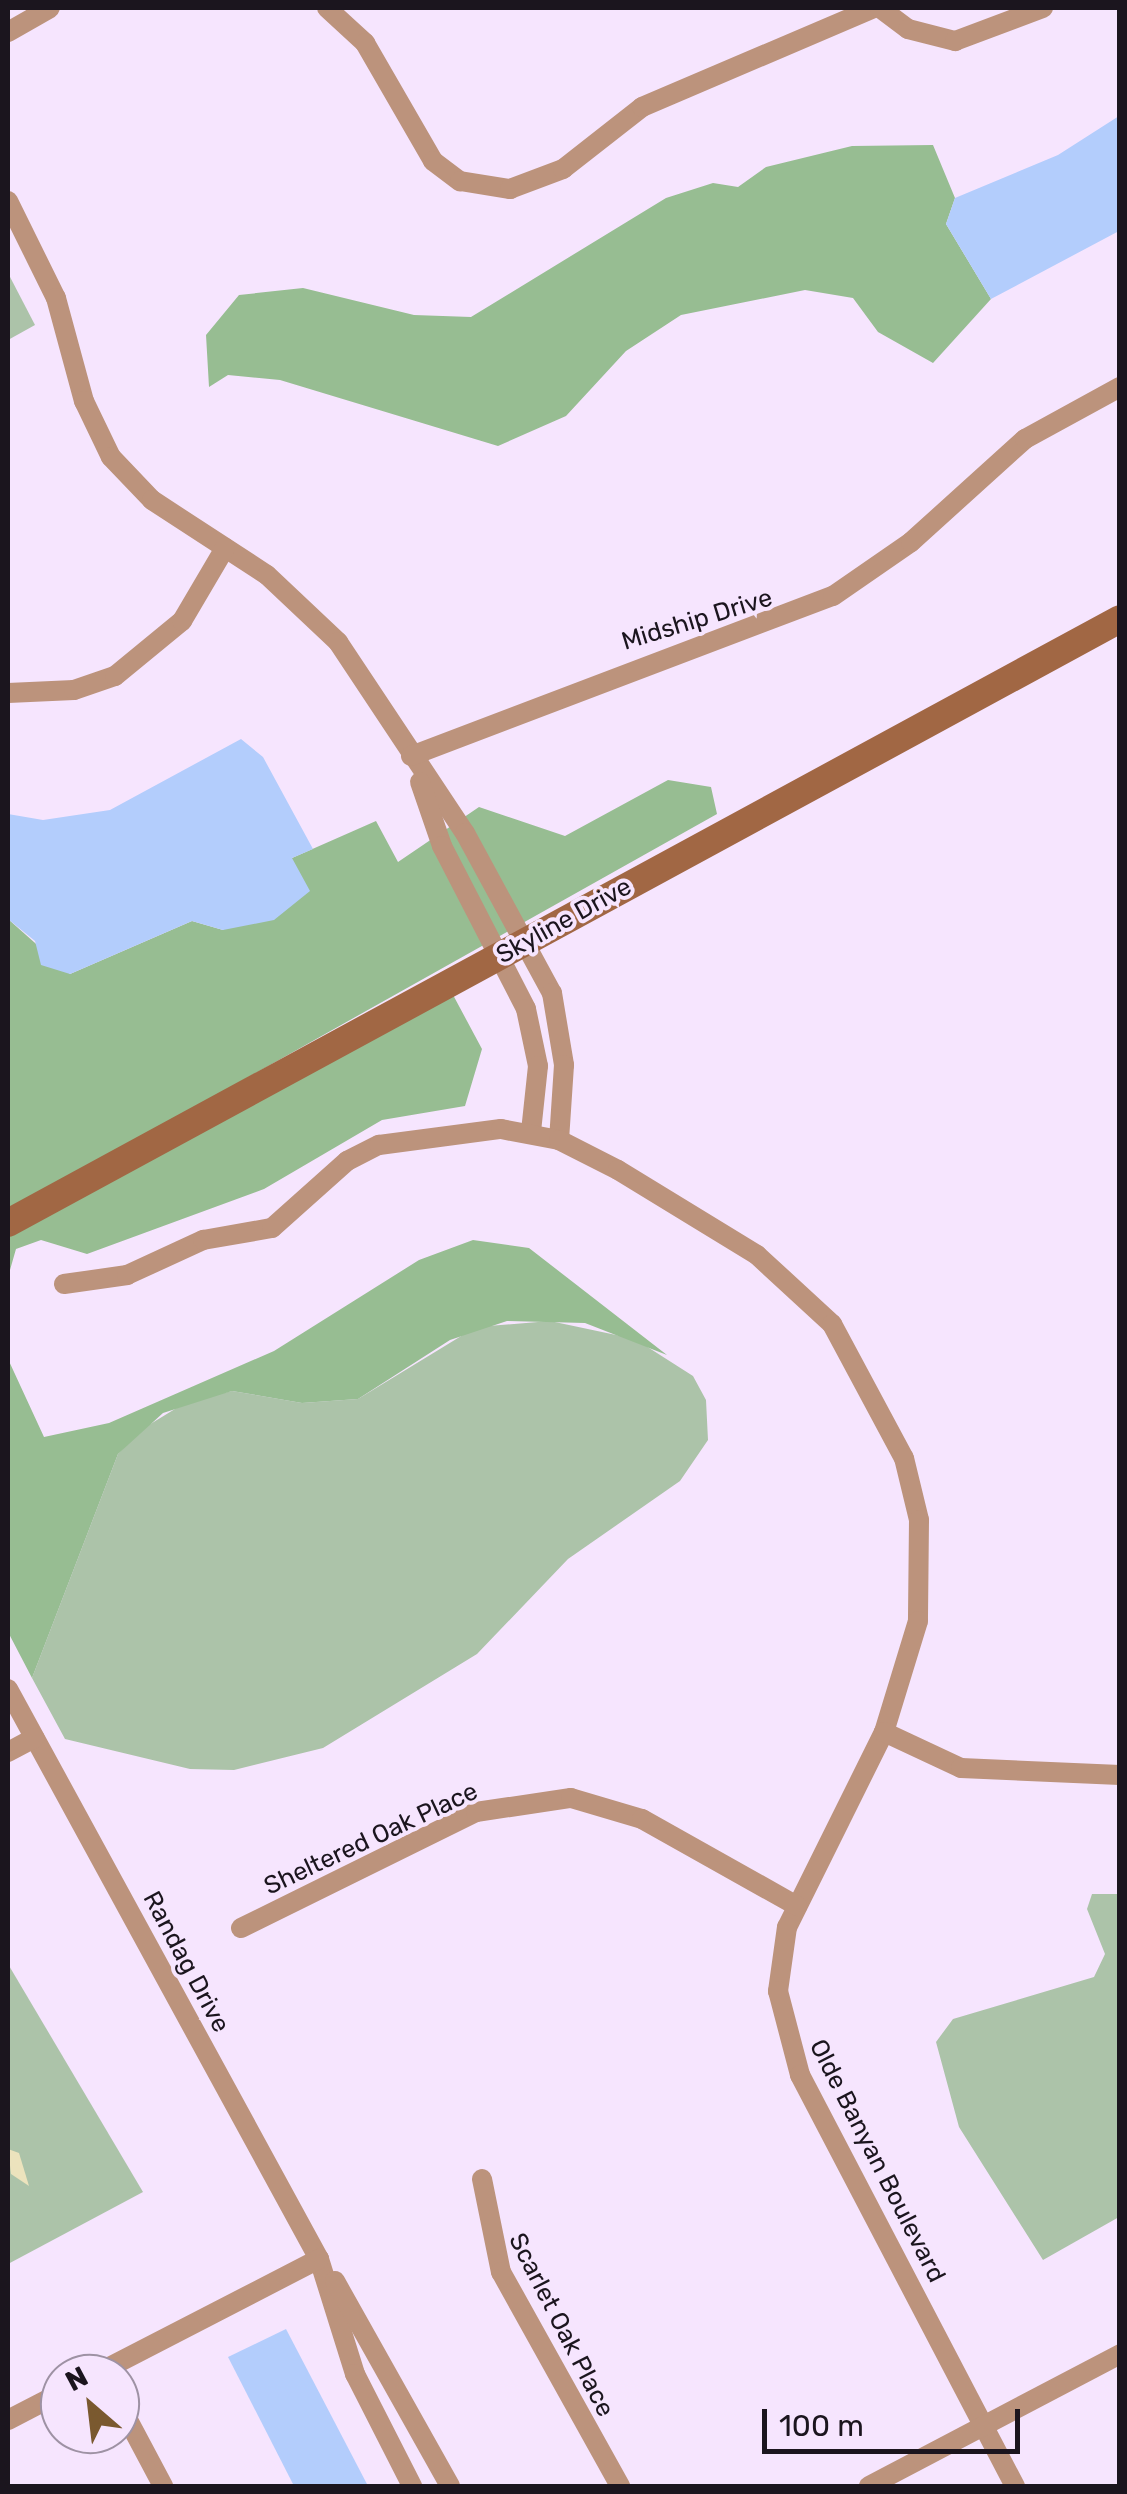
<!DOCTYPE html>
<html>
<head>
<meta charset="utf-8">
<style>
  body { margin:0 }
  #map { position:relative; width:1127px; height:2494px; overflow:hidden; background:#f6e5fe; font-family:Rubik,sans-serif }
  div>[style] { position:absolute }
  .green>* { inset:0; background:#acc3a9 }
  .forest>* { inset:0; background:#97bd92 }
  .sand>* { inset:0; background:#ece3bd }
  .water>* { inset:0; background:#b3cdfc }
  .street>* { height:20px; margin:-10px; padding:0 10px; transform-origin:10px; border-radius:10px; background:#bc937c }
  .secondary>* { height:28px; margin:-14px; padding:0 14px; transform-origin:14px; border-radius:14px; background:#a16744 }
  span { translate:-50% -50%; white-space:nowrap; text-align:center; line-height:1.15; -webkit-text-stroke:8px #f6e5fe; paint-order:stroke }
  .street-label { font-size:25px; color:#1b151e }
  .frame { position:absolute; inset:0; border:10px solid #1b151e; pointer-events:none }
  .north { position:absolute; left:40px; top:2354px; width:100px; height:100px; box-sizing:border-box; background:#f6e5fe; border:2px solid #9e92a4; border-radius:50%; rotate:332deg; font-size:28px; font-weight:700; line-height:40px; text-align:center; color:#1b151e }
  .north::after { content:''; display:block; margin:auto; width:35px; height:45px; background:#7a592f; clip-path:polygon(50% 0,100% 100%,50% 72%,0 100%) }
  .scale { position:absolute; left:762px; top:2409px; width:258px; height:45px; box-sizing:border-box; border:5px solid #1b151e; border-top:0; padding-left:12px; font-size:30px; line-height:35px; white-space:nowrap; color:#1b151e; -webkit-text-stroke:8px #f6e5fe; paint-order:stroke }
</style>
</head>
<body>
<div id="map">
  <div class="green">
    <i style="clip-path:polygon(9px 275px,35px 325px,8px 340px,8px 276px)"></i>
    <i style="clip-path:polygon(550px 1321px,635px 1339px,693px 1376px,706px 1400px,708px 1440px,680px 1481px,568px 1559px,477px 1654px,323px 1748px,234px 1770px,190px 1769px,65px 1739px,32px 1678px,118px 1454px,139px 1431px,188px 1401px,232px 1391px,302px 1403px,358px 1399px,476px 1327px)"></i>
    <i style="clip-path:polygon(1092px 1894px,1119px 1894px,1119px 2217px,1043px 2260px,959px 2127px,936px 2042px,953px 2019px,1094px 1977px,1105px 1954px,1087px 1909px)"></i>
    <i style="clip-path:polygon(8px 1964px,143px 2192px,8px 2264px)"></i>
  </div>
  <div class="forest">
    <i style="clip-path:polygon(933px 145px,955px 198px,946px 224px,991px 299px,933px 363px,878px 332px,853px 298px,805px 290px,681px 315px,626px 351px,566px 416px,498px 446px,280px 380px,228px 375px,209px 387px,206px 335px,239px 295px,303px 288px,414px 315px,471px 317px,666px 198px,713px 183px,738px 187px,766px 167px,852px 146px)"></i>
    <i style="clip-path:polygon(668px 780px,711px 787px,717px 814px,8px 1212px,8px 919px,70px 974px,192px 921px,223px 930px,292px 858px,376px 821px,398px 862px,479px 807px,565px 836px)"></i>
    <i style="clip-path:polygon(452px 993px,482px 1049px,465px 1106px,382px 1120px,264px 1189px,87px 1254px,41px 1240px,16px 1249px,8px 1277px,8px 1234px)"></i>
    <i style="clip-path:polygon(473px 1240px,529px 1248px,667px 1355px,585px 1323px,507px 1321px,450px 1340px,358px 1399px,302px 1403px,232px 1391px,163px 1413px,118px 1454px,32px 1678px,8px 1632px,8px 1359px,44px 1437px,109px 1423px,274px 1351px,419px 1260px)"></i>
  </div>
  <div class="sand">
    <i style="clip-path:polygon(8px 2149px,19px 2153px,29px 2186px,11px 2174px)"></i>
  </div>
  <div class="water">
    <i style="clip-path:polygon(1119px 116px,1119px 231px,991px 299px,946px 224px,955px 198px,1058px 155px)"></i>
    <i style="clip-path:polygon(241px 739px,263px 757px,313px 849px,292px 858px,310px 891px,274px 920px,223px 930px,192px 921px,70px 974px,41px 965px,35px 941px,8px 919px,8px 814px,43px 820px,110px 810px)"></i>
    <i style="clip-path:polygon(286px 2329px,368px 2486px,294px 2486px,228px 2357px)"></i>
  </div>
  <div class="street">
    <i style="left:327px;top:8px;width:52px;rotate:42.6deg"></i>
    <i style="left:365px;top:43px;width:136px;rotate:60deg"></i>
    <i style="left:433px;top:161px;width:34px;rotate:37deg"></i>
    <i style="left:460px;top:181px;width:51px;rotate:9.1deg"></i>
    <i style="left:510px;top:189px;width:57px;rotate:-20.7deg"></i>
    <i style="left:563px;top:169px;width:100px;rotate:-38.1deg"></i>
    <i style="left:642px;top:107px;width:252px;rotate:-23.1deg"></i>
    <i style="left:880px;top:8px;width:35px;rotate:37deg"></i>
    <i style="left:908px;top:29px;width:49px;rotate:14.3deg"></i>
    <i style="left:955px;top:41px;width:94px;rotate:-20.6deg"></i>
    <i style="left:8px;top:32px;width:48px;rotate:-29.7deg"></i>
    <i style="left:8px;top:201px;width:108px;rotate:63.7deg"></i>
    <i style="left:56px;top:298px;width:107px;rotate:74.8deg"></i>
    <i style="left:84px;top:401px;width:62px;rotate:64.3deg"></i>
    <i style="left:111px;top:457px;width:59px;rotate:46.4deg"></i>
    <i style="left:152px;top:500px;width:137px;rotate:33.1deg"></i>
    <i style="left:267px;top:575px;width:98px;rotate:43.3deg"></i>
    <i style="left:338px;top:642px;width:229px;rotate:56.4deg"></i>
    <i style="left:465px;top:833px;width:182px;rotate:61.5deg"></i>
    <i style="left:552px;top:993px;width:73px;rotate:80.5deg"></i>
    <i style="left:564px;top:1065px;width:75px;rotate:93.8deg"></i>
    <i style="left:8px;top:693px;width:66px;rotate:-2.6deg"></i>
    <i style="left:74px;top:690px;width:43px;rotate:-18.9deg"></i>
    <i style="left:115px;top:676px;width:87px;rotate:-39.4deg"></i>
    <i style="left:182px;top:621px;width:85px;rotate:-59.5deg"></i>
    <i style="left:411px;top:756px;width:451px;rotate:-20.8deg"></i>
    <i style="left:833px;top:596px;width:95px;rotate:-34.7deg"></i>
    <i style="left:911px;top:542px;width:154px;rotate:-42.1deg"></i>
    <i style="left:1025px;top:439px;width:108px;rotate:-28.7deg"></i>
    <i style="left:420px;top:782px;width:68px;rotate:71deg"></i>
    <i style="left:442px;top:846px;width:183px;rotate:62.7deg"></i>
    <i style="left:526px;top:1009px;width:58px;rotate:78.1deg"></i>
    <i style="left:538px;top:1066px;width:66px;rotate:96.1deg"></i>
    <i style="left:64px;top:1284px;width:64px;rotate:-8.1deg"></i>
    <i style="left:127px;top:1275px;width:84px;rotate:-24.7deg"></i>
    <i style="left:203px;top:1240px;width:70px;rotate:-9.9deg"></i>
    <i style="left:272px;top:1228px;width:101px;rotate:-41.8deg"></i>
    <i style="left:347px;top:1161px;width:36px;rotate:-27deg"></i>
    <i style="left:379px;top:1145px;width:123px;rotate:-7.5deg"></i>
    <i style="left:501px;top:1129px;width:59px;rotate:10.7deg"></i>
    <i style="left:559px;top:1140px;width:66px;rotate:27deg"></i>
    <i style="left:618px;top:1170px;width:163px;rotate:31.4deg"></i>
    <i style="left:757px;top:1255px;width:102px;rotate:42.6deg"></i>
    <i style="left:832px;top:1324px;width:152px;rotate:61.8deg"></i>
    <i style="left:904px;top:1458px;width:64px;rotate:76.4deg"></i>
    <i style="left:919px;top:1520px;width:101px;rotate:90.6deg"></i>
    <i style="left:918px;top:1621px;width:116px;rotate:107deg"></i>
    <i style="left:884px;top:1732px;width:218px;rotate:116.4deg"></i>
    <i style="left:787px;top:1927px;width:65px;rotate:98deg"></i>
    <i style="left:778px;top:1991px;width:87px;rotate:75.3deg"></i>
    <i style="left:800px;top:2075px;width:464px;rotate:62.4deg"></i>
    <i style="left:8px;top:1689px;width:649px;rotate:61.38deg"></i>
    <i style="left:319px;top:2259px;width:121px;rotate:72.6deg"></i>
    <i style="left:355px;top:2374px;width:126px;rotate:63deg"></i>
    <i style="left:884px;top:1732px;width:85px;rotate:25.1deg"></i>
    <i style="left:961px;top:1768px;width:159px;rotate:2.5deg"></i>
    <i style="left:8px;top:1752px;width:30px;rotate:-28deg"></i>
    <i style="left:241px;top:1928px;width:262px;rotate:-26.3deg"></i>
    <i style="left:476px;top:1812px;width:96px;rotate:-8.4deg"></i>
    <i style="left:571px;top:1798px;width:74px;rotate:16.5deg"></i>
    <i style="left:642px;top:1819px;width:178px;rotate:29.3deg"></i>
    <i style="left:482px;top:2179px;width:95px;rotate:78.5deg"></i>
    <i style="left:501px;top:2272px;width:245px;rotate:60.9deg"></i>
    <i style="left:335px;top:2281px;width:235px;rotate:60.7deg"></i>
    <i style="left:96px;top:2374px;width:251px;rotate:-27.3deg"></i>
    <i style="left:120px;top:2405px;width:92px;rotate:62deg"></i>
    <i style="left:8px;top:2420px;width:59px;rotate:-27.4deg"></i>
    <i style="left:869px;top:2486px;width:284px;rotate:-27.7deg"></i>
  </div>
  <div class="secondary">
    <i style="left:8px;top:1223px;width:1265px;rotate:-28.51deg"></i>
  </div>
  <div class="street-label">
    <span style="left:697px;top:620px;rotate:-17deg">Midship Drive</span>
    <span style="left:564px;top:921px;rotate:-29deg">Skyline Drive</span>
    <span style="left:371px;top:1839px;rotate:-25deg">Sheltered Oak Place</span>
    <span style="left:186px;top:1962px;rotate:62deg">Randag Drive</span>
    <span style="left:877px;top:2161px;rotate:63deg">Olde Banyan Boulevard</span>
    <span style="left:561px;top:2325px;rotate:63deg">Scarlet Oak Place</span>
  </div>
  <div class="frame"></div>
  <div class="north">N</div>
  <div class="scale">100 m</div>
</div>
</body>
</html>
